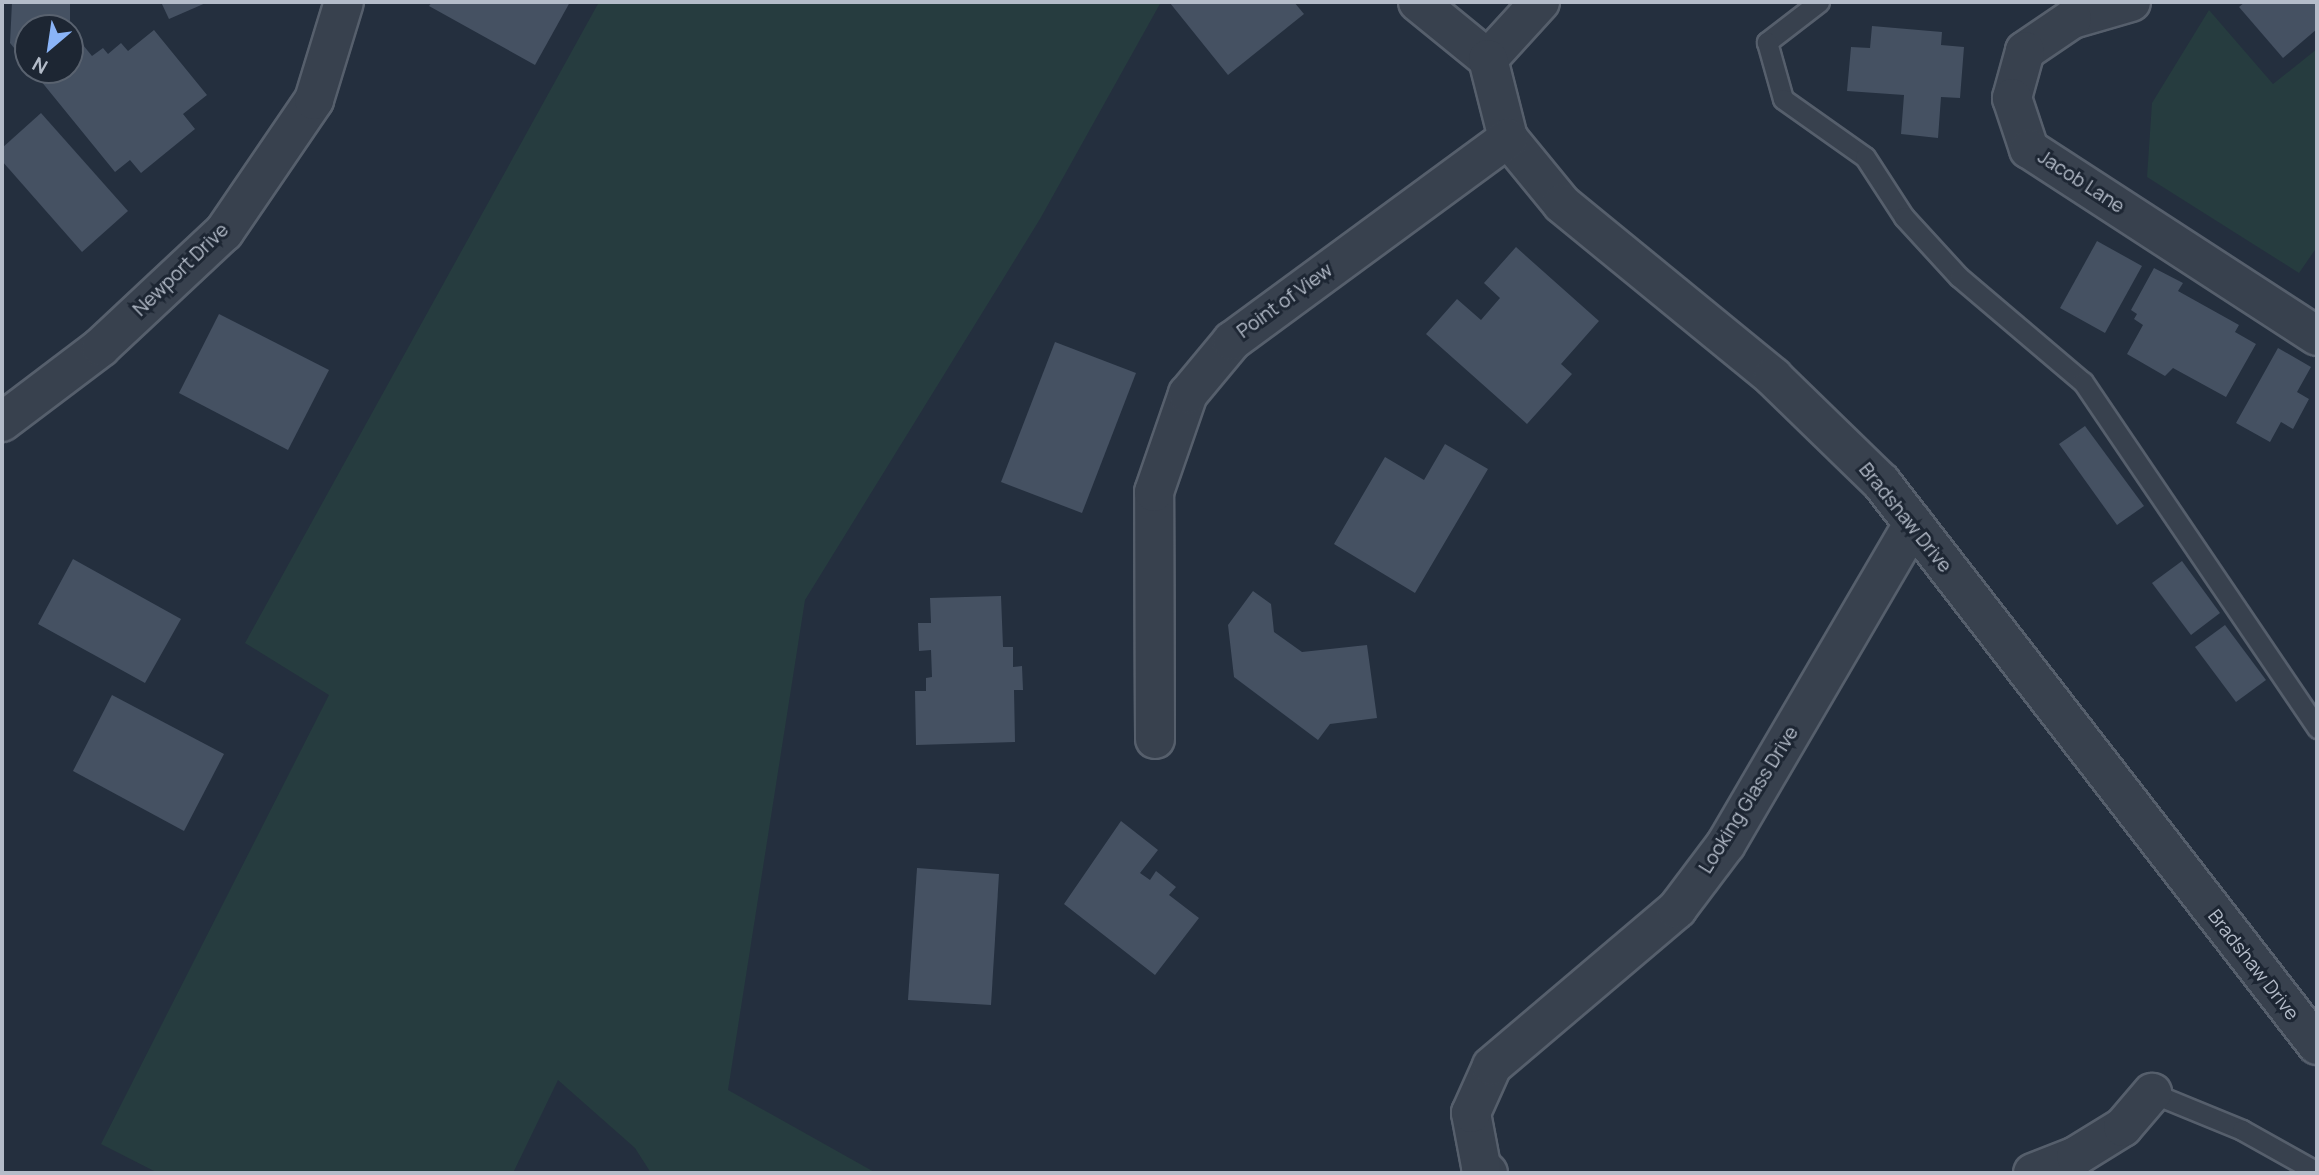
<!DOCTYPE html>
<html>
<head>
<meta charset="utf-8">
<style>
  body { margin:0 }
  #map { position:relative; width:2319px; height:1175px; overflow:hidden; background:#242f3e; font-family:Manrope,sans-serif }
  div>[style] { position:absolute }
  .green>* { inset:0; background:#263c3f }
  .building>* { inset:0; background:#455162 }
  .roads { filter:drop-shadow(2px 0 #565f6c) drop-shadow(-2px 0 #565f6c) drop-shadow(0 2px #565f6c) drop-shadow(0 -2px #565f6c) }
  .lane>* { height:19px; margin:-9.5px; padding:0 9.5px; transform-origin:9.5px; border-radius:9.5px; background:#38414e }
  .street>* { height:38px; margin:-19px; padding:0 19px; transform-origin:19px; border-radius:19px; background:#38414e }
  span { translate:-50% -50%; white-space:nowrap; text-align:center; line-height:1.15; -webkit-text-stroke:6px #1d2633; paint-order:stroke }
  .street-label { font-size:19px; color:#b4bcc9 }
  .frame { position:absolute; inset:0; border:4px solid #b4bcc9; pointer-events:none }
  .north { position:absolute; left:14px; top:14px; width:70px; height:70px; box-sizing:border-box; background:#1d2633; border:2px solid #59626f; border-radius:50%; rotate:209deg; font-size:19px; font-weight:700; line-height:28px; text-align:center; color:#b4bcc9 }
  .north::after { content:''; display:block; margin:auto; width:24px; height:32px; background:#8ab4f8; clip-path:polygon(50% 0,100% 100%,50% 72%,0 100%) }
</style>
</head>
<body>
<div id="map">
  <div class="green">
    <i style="clip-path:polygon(599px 2px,1161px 2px,1040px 219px,805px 600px,728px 1090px,876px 1173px,651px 1173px,635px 1148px,558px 1080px,513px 1173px,158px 1173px,101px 1144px,329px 695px,245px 643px)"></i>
    <i style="clip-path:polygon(2209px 10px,2273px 84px,2317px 49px,2317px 247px,2299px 273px,2147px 177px,2152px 103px)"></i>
  </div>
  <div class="building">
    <i style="clip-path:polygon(12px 2px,70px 2px,70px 28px,28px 28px,28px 65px,10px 43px)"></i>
    <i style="clip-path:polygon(161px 2px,208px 2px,169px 19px)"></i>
    <i style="clip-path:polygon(432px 2px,570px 2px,535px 65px,429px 6px)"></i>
    <i style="clip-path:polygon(1294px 2px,1304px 14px,1228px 75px,1170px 3px)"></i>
    <i style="clip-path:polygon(2245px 2px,2317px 2px,2317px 29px,2283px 58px,2239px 7px)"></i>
    <i style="clip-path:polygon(1872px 26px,1942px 32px,1941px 45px,1964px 47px,1960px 98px,1941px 97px,1938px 138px,1901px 134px,1904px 95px,1847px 91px,1851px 47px,1870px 48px)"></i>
    <i style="clip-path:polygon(70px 29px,92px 56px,103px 48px,108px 54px,121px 43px,128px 51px,154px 30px,207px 95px,183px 114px,195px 129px,141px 173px,130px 160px,115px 172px,32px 70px,70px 70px)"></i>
    <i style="clip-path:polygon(41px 113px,128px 211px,82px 252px,2px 161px,2px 148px)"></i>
    <i style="clip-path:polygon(2097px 241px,2142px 266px,2105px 333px,2060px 308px)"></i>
    <i style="clip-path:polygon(1516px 247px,1599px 321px,1561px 364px,1572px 374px,1527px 424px,1426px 334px,1457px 299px,1481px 320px,1500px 298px,1484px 283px)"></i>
    <i style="clip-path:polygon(2154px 268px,2183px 283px,2178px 291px,2239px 325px,2235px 332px,2256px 344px,2226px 397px,2173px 368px,2165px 376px,2127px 354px,2143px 325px,2134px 319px,2137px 314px,2131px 310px)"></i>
    <i style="clip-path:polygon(219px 314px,329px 370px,288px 450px,179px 393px)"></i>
    <i style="clip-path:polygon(1055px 342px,1136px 373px,1082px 513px,1001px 482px)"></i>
    <i style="clip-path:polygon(2278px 348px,2311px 367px,2297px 392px,2309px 399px,2293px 429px,2281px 422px,2270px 442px,2236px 423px)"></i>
    <i style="clip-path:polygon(2085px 426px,2144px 506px,2117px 525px,2059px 444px)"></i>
    <i style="clip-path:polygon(1445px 444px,1488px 469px,1415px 593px,1334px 544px,1385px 457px,1424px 480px)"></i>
    <i style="clip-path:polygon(73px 559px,181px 619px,145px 683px,38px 624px)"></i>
    <i style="clip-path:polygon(2182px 561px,2220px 613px,2191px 635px,2152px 583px)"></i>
    <i style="clip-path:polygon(1253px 591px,1271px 604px,1274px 632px,1302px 652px,1367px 645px,1377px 718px,1330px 724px,1318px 740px,1234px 677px,1228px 625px)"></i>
    <i style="clip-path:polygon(1001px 596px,1003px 647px,1013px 647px,1013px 667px,1022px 666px,1023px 690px,1014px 690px,1015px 742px,916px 745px,915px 691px,926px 691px,926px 678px,932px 677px,931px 650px,919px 651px,918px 623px,931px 623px,930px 598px)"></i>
    <i style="clip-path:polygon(2225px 625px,2266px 680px,2236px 702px,2195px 647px)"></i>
    <i style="clip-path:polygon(112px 695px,224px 754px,184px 831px,73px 771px)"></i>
    <i style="clip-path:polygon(1121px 821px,1158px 850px,1140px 873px,1150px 880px,1156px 871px,1176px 887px,1169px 895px,1199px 918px,1155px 975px,1064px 904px)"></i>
    <i style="clip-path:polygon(917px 868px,999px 874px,991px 1005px,908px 1000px)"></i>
  </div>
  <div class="roads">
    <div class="lane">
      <i style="left:1819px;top:2px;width:66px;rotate:142.4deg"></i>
      <i style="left:1767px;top:42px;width:59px;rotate:74.3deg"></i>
      <i style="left:1783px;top:99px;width:100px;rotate:35.3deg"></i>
      <i style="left:1865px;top:157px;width:72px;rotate:57deg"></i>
      <i style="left:1904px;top:217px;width:81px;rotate:47.5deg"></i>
      <i style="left:1959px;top:277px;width:162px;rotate:40.3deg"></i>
      <i style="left:2083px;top:382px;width:418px;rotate:55.9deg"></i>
      <i style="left:2152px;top:1093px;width:97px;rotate:22.3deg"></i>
      <i style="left:2242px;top:1130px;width:86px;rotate:29.2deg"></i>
    </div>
    <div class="street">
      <i style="left:1418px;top:2px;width:90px;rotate:39.2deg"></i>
      <i style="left:1540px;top:2px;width:77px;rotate:132.4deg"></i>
      <i style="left:1488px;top:59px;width:81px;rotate:75.8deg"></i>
      <i style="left:1508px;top:138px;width:85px;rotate:50.7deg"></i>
      <i style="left:1562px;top:204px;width:273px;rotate:39.3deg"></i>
      <i style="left:1773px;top:377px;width:151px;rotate:44.2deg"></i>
      <i style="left:1881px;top:482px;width:712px;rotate:52.24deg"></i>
      <i style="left:2131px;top:2px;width:61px;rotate:163.9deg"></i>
      <i style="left:2072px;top:19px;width:57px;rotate:145.8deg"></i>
      <i style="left:2025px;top:51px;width:49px;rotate:105.5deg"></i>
      <i style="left:2012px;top:98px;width:54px;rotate:71.6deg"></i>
      <i style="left:2029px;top:149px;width:343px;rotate:33deg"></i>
      <i style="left:2px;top:422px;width:124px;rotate:-37.1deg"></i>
      <i style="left:101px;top:347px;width:168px;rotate:-43.1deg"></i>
      <i style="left:224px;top:232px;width:160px;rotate:-55.7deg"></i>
      <i style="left:314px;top:100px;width:102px;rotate:-73deg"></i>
      <i style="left:1155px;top:739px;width:247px;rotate:-90.2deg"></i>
      <i style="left:1154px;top:492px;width:104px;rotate:-70.9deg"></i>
      <i style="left:1188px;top:394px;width:69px;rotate:-50.3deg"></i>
      <i style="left:1232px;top:341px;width:343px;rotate:-36.3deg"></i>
      <i style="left:1488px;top:1173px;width:10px;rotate:-135deg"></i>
      <i style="left:1481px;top:1166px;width:54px;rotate:-100.7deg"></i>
      <i style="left:1471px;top:1113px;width:51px;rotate:-65.9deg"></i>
      <i style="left:1492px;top:1066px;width:243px;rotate:-40.3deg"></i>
      <i style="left:1677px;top:909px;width:81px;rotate:-53deg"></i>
      <i style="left:1726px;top:844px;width:371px;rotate:-59.7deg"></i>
      <i style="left:2033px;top:1173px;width:46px;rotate:-21.6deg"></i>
      <i style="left:2076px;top:1156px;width:55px;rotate:-31.7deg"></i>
      <i style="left:2123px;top:1127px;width:45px;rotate:-49.5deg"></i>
    </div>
  </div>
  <div class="street-label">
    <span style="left:2081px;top:182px;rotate:33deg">Jacob Lane</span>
    <span style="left:181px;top:270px;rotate:-44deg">Newport Drive</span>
    <span style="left:1285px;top:301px;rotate:-36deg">Point of View</span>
    <span style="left:1905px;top:518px;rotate:51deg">Bradshaw Drive</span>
    <span style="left:1749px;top:800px;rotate:-58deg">Looking Glass Drive</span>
    <span style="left:2253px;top:965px;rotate:52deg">Bradshaw Drive</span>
  </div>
  <div class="frame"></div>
  <div class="north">N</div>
</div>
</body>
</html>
